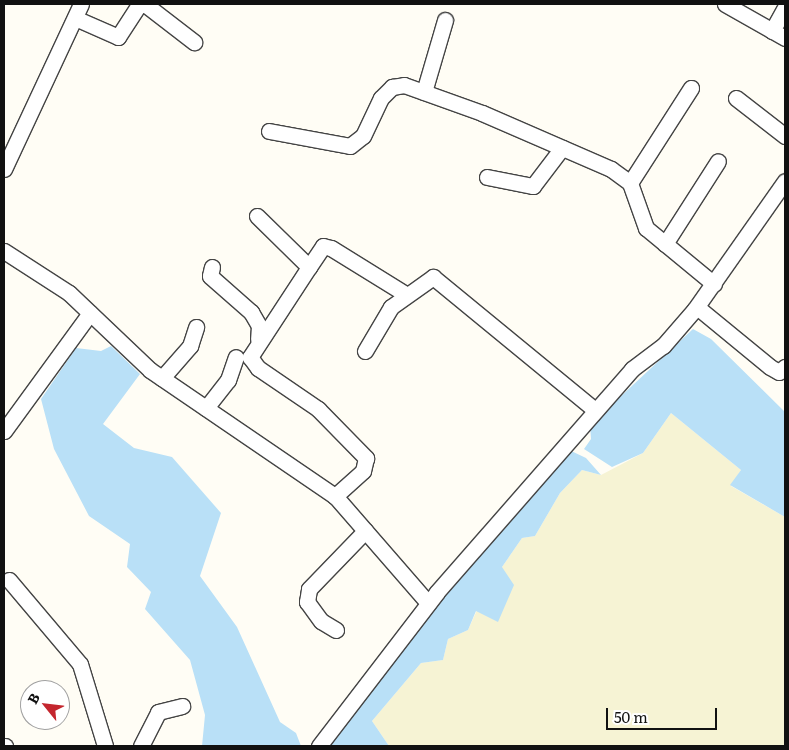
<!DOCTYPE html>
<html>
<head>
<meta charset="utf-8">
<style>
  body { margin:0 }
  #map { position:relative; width:789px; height:750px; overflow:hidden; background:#fffdf5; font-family:Literata,serif }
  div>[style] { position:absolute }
  .farmland>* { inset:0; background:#f6f3d4 }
  .water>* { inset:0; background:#b9e0f7 }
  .roads { filter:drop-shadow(1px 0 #444) drop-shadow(-1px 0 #444) drop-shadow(0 1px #444) drop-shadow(0 -1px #444) }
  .street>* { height:15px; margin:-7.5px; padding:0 7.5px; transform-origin:7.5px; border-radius:7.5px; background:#fff }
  span { translate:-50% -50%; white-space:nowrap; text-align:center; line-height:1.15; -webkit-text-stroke:5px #fff; paint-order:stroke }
  .frame { position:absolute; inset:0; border:5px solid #111; pointer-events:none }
  .north { position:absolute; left:20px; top:680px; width:50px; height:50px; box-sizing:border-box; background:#fff; border:1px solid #a0a0a0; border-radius:50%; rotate:299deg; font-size:14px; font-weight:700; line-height:20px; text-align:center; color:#111 }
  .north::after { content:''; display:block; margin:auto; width:18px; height:22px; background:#c4262e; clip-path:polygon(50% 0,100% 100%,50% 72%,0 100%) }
  .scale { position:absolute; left:606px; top:708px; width:111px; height:22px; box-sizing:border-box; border:2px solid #111; border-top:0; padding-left:6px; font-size:15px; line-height:18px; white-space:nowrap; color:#111; -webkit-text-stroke:4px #fff; paint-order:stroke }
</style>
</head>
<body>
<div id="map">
  <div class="farmland">
    <i style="clip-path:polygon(671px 413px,741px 470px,731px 486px,785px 517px,785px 746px,389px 746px,372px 721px,421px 663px,443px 660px,448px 639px,468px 630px,477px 610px,497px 621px,502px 567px,522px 538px,535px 536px,560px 493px,582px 470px,601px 475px,643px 453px)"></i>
  </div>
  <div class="water">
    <i style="clip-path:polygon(693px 329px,711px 339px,785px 412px,785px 517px,730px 485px,741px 470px,671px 413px,643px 453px,612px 467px,584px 449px,591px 439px,590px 425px)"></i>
    <i style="clip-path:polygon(111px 346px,140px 374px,103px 424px,134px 448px,172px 457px,221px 513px,200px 576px,237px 627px,280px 722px,296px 733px,301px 746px,202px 746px,205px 715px,190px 660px,145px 609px,151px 592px,127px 567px,130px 544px,89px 516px,54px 449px,41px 399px,76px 348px,101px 351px)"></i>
    <i style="clip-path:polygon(567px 449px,586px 458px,601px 475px,582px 470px,560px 493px,535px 536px,522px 538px,502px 567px,514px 585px,498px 622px,476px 611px,468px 630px,448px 639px,443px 660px,421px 663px,372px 721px,389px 746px,327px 746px,457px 577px)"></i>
  </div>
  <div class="roads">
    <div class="street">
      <i style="left:725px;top:4px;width:69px;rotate:29.5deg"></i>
      <i style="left:75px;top:18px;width:47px;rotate:23.8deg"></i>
      <i style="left:118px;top:37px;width:38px;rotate:-57deg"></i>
      <i style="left:139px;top:5px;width:7px"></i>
      <i style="left:146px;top:5px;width:61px;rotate:37.6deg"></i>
      <i style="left:772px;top:31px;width:26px;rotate:-61deg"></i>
      <i style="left:424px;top:92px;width:75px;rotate:-73.7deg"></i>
      <i style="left:736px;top:98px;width:62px;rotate:37.8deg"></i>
      <i style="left:269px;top:131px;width:82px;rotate:10.5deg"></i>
      <i style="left:350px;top:146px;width:16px;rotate:-38deg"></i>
      <i style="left:363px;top:136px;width:42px;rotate:-64.7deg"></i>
      <i style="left:381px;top:98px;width:16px;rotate:-45deg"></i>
      <i style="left:392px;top:87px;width:12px;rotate:-9deg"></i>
      <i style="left:404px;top:85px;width:83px;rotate:19.7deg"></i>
      <i style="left:482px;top:113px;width:141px;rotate:23.5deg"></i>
      <i style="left:611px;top:169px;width:24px;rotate:36deg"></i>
      <i style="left:630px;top:183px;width:48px;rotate:70.4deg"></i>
      <i style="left:646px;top:228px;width:88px;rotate:39.5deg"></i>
      <i style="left:4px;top:169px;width:182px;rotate:-65deg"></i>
      <i style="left:487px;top:177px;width:47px;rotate:11.1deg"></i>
      <i style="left:533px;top:186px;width:48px;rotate:-52.7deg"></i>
      <i style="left:630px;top:183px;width:113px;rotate:-57.3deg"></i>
      <i style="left:257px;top:216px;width:73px;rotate:44.4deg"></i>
      <i style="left:309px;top:267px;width:108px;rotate:123.2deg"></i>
      <i style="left:250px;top:357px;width:14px;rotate:54deg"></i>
      <i style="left:258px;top:368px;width:73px;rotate:34.3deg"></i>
      <i style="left:318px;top:409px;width:69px;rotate:45.6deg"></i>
      <i style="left:366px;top:458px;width:13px;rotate:103deg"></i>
      <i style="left:363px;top:471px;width:38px;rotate:138deg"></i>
      <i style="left:665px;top:244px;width:98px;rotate:-57.4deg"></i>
      <i style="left:4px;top:251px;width:77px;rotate:32.9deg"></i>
      <i style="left:69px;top:293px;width:112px;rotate:43.5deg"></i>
      <i style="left:150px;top:370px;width:224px;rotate:34.3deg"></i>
      <i style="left:335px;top:496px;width:142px;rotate:49deg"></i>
      <i style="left:212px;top:267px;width:9px;rotate:103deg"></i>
      <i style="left:210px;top:276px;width:55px;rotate:41.3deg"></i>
      <i style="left:251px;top:312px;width:16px;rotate:60deg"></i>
      <i style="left:259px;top:326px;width:13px;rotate:94deg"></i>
      <i style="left:309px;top:267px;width:25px;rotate:-56deg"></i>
      <i style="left:323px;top:246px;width:8px;rotate:14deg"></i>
      <i style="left:331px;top:248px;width:89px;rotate:31.7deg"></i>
      <i style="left:697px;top:307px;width:94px;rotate:39.4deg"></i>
      <i style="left:770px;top:367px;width:10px;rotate:29deg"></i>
      <i style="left:779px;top:372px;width:8px;rotate:-40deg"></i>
      <i style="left:365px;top:351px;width:51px;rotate:-59.4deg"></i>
      <i style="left:391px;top:307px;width:52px;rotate:-35.5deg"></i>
      <i style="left:433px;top:277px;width:210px;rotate:39.4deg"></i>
      <i style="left:162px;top:378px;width:43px;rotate:-48.8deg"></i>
      <i style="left:190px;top:346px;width:20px;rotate:-72deg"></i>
      <i style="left:206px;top:408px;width:36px;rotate:-52deg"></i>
      <i style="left:228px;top:380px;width:24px;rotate:-71deg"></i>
      <i style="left:4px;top:431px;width:146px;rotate:-53.9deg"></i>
      <i style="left:9px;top:580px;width:110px;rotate:49.8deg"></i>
      <i style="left:80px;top:664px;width:86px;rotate:73deg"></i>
      <i style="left:336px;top:630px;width:17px;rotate:-149deg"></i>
      <i style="left:321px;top:621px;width:24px;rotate:-126deg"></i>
      <i style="left:307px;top:602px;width:13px;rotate:-81deg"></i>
      <i style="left:309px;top:589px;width:81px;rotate:-46deg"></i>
      <i style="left:4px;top:746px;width:1px"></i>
      <i style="left:141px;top:746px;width:38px;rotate:-63deg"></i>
      <i style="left:158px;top:712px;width:25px;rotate:-14deg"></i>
      <i style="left:319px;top:746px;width:194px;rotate:-52.5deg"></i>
      <i style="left:437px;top:592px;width:296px;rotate:-48.8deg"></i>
      <i style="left:632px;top:369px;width:39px;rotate:-37deg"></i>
      <i style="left:663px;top:346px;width:49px;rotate:-49.1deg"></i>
      <i style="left:695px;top:309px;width:156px;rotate:-54.9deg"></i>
    </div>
  </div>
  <div class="frame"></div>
  <div class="north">B</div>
  <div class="scale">50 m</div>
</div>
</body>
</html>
